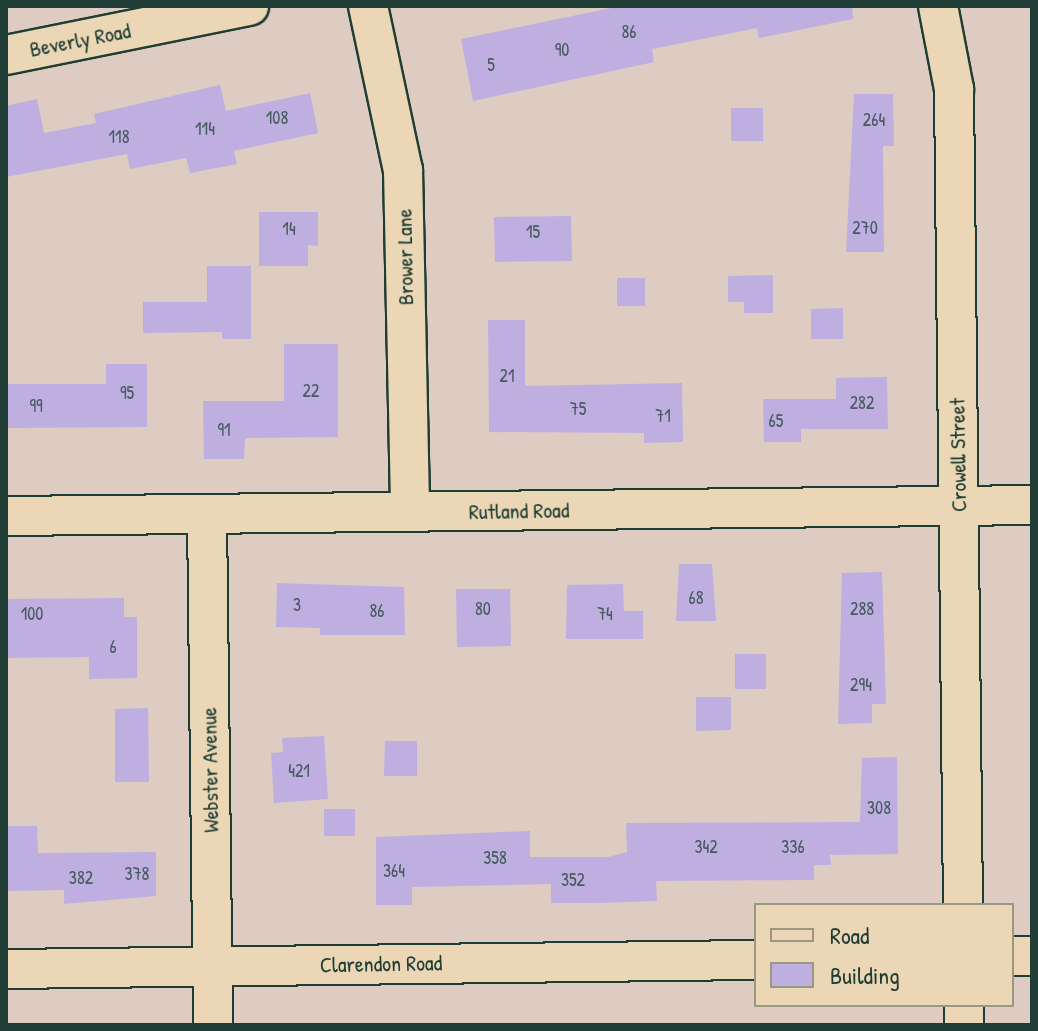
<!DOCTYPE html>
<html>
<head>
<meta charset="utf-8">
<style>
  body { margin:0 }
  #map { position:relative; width:1038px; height:1031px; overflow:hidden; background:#decbc2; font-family:"Patrick Hand",sans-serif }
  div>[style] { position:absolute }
  .building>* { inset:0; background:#beafe0 }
  .roads { filter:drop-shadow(2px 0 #1f3d34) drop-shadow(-2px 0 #1f3d34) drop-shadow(0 2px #1f3d34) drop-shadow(0 -2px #1f3d34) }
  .minor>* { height:38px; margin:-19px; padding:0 19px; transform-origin:19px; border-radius:19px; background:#ebd7b5 }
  span { translate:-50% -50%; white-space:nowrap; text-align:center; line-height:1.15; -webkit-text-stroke:6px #ebd7b5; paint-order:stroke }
  .number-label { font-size:18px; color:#475a5f }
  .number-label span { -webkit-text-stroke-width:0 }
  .street-label { font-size:22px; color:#1f3d34 }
  .frame { position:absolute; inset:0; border:8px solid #1f3d34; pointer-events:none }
  .legend { position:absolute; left:754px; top:903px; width:260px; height:104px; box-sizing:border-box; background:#ebd7b5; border:2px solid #999981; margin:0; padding:10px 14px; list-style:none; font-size:24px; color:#1f3d34 }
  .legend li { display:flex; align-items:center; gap:16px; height:40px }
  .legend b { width:40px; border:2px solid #999981 }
</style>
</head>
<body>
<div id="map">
  <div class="building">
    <i style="clip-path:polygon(621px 6px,852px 6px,853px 19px,759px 38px,757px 28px,652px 49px,654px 62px,473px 101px,461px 39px)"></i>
    <i style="clip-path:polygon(220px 85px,226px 111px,310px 93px,318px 133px,234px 151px,237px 164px,190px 173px,186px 158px,130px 169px,127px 154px,6px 177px,6px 106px,37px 99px,44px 133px,96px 123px,94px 114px)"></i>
    <i style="clip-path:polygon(854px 94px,893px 94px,894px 146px,883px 146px,884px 252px,846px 252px)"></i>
    <i style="clip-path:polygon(731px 108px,763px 108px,763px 141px,731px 141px)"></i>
    <i style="clip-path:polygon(259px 212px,318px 212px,318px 246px,308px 245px,308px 266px,259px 266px)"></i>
    <i style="clip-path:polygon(571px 216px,572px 261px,495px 262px,494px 217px)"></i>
    <i style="clip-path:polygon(207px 266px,251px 266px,251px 339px,222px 339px,222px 332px,143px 333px,143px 302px,207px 302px)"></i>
    <i style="clip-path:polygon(773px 275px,773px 313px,744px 313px,744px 302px,728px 302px,728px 276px)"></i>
    <i style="clip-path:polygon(617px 278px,645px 278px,645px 306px,617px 306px)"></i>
    <i style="clip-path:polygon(843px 308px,843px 339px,811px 339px,811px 309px)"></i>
    <i style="clip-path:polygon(488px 320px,525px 320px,525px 386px,682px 383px,683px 442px,644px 443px,644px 433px,489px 432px)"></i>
    <i style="clip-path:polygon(284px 344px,338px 344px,338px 437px,245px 438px,244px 459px,204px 459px,203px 401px,284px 401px)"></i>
    <i style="clip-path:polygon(106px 364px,147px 364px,147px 427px,6px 428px,6px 384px,106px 384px)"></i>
    <i style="clip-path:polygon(887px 377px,888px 429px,801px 429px,801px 442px,764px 442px,763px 399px,836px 399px,836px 378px)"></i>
    <i style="clip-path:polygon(679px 564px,712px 564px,716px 621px,676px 621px)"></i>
    <i style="clip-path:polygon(882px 572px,886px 704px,872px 704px,872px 723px,838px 724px,842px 573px)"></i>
    <i style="clip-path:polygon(277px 583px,404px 587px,405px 635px,320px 635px,320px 628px,276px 627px)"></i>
    <i style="clip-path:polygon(623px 584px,624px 611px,643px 611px,643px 639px,566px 639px,567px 585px)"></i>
    <i style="clip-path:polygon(456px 589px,510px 589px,511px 646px,457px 647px)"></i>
    <i style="clip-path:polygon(124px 598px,124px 617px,137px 617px,137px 678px,89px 679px,89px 657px,6px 658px,7px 599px)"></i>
    <i style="clip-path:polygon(735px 654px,766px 654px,766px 689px,735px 689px)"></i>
    <i style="clip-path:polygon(696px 697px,731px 697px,731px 730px,696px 731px)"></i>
    <i style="clip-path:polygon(148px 708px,149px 782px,115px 782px,115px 709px)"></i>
    <i style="clip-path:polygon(324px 736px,328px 799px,274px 803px,271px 753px,283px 752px,282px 738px)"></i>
    <i style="clip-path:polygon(385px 741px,417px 741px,417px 776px,384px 776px)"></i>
    <i style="clip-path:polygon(897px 757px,898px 854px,830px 855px,831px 865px,814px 865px,814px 880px,656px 881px,657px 901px,596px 903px,551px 903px,551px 884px,412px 887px,412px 905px,376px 905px,376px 837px,530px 831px,530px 857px,608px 857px,627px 852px,626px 823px,860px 822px,862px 758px)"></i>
    <i style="clip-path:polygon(324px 809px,355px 809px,355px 836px,324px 836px)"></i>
    <i style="clip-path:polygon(6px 826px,37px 826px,38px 853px,156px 852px,156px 896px,64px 904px,64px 890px,6px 891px)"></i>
  </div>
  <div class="roads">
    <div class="minor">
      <i style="left:368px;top:6px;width:168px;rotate:78deg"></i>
      <i style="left:403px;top:170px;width:342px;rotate:88.8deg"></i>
      <i style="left:938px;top:6px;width:85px;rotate:79.1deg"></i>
      <i style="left:954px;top:89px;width:816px;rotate:89.37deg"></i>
      <i style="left:6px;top:55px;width:248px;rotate:-11.4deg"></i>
      <i style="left:207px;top:514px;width:511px;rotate:89.33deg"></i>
      <i style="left:6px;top:516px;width:1026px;rotate:-0.61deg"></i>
      <i style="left:1012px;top:956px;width:20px"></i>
      <i style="left:6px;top:969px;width:750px;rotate:-0.69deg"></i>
      <i style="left:964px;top:1005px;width:20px;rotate:90deg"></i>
    </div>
  </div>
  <div class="number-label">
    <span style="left:629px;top:32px">86</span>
    <span style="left:562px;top:50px">90</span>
    <span style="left:491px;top:65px">5</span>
    <span style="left:277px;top:118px">108</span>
    <span style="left:874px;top:120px">264</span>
    <span style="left:205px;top:129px">114</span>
    <span style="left:119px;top:137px">118</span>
    <span style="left:865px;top:228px">270</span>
    <span style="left:289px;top:229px">14</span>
    <span style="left:533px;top:232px">15</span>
    <span style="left:507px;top:376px">21</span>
    <span style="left:311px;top:391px">22</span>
    <span style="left:127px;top:393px">95</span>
    <span style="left:862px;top:403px">282</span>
    <span style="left:36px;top:406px">99</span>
    <span style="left:578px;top:409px">75</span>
    <span style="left:663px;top:416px">71</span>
    <span style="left:776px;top:421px">65</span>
    <span style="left:224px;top:430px">91</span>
    <span style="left:696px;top:598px">68</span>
    <span style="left:297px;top:605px">3</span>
    <span style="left:483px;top:609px">80</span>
    <span style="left:862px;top:609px">288</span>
    <span style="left:377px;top:611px">86</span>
    <span style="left:32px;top:614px">100</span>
    <span style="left:605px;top:614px">74</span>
    <span style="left:113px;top:647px">6</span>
    <span style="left:861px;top:685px">294</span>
    <span style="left:299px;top:771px">421</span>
    <span style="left:879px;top:808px">308</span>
    <span style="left:706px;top:847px">342</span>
    <span style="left:793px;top:847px">336</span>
    <span style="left:495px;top:858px">358</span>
    <span style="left:394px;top:871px">364</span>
    <span style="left:137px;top:874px">378</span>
    <span style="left:81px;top:878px">382</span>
    <span style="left:573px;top:880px">352</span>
  </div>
  <div class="street-label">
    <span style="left:80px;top:40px;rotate:-11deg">Beverly Road</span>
    <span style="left:405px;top:257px;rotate:-91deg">Brower Lane</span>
    <span style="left:958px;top:455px;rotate:-91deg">Crowell Street</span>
    <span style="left:519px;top:511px;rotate:-1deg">Rutland Road</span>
    <span style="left:210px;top:770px;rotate:-91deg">Webster Avenue</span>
    <span style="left:381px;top:964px;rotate:-1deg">Clarendon Road</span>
  </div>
  <div class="frame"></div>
  <ul class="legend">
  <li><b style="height:10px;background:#ebd7b5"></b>Road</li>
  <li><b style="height:22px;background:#beafe0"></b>Building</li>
  </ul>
</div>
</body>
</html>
